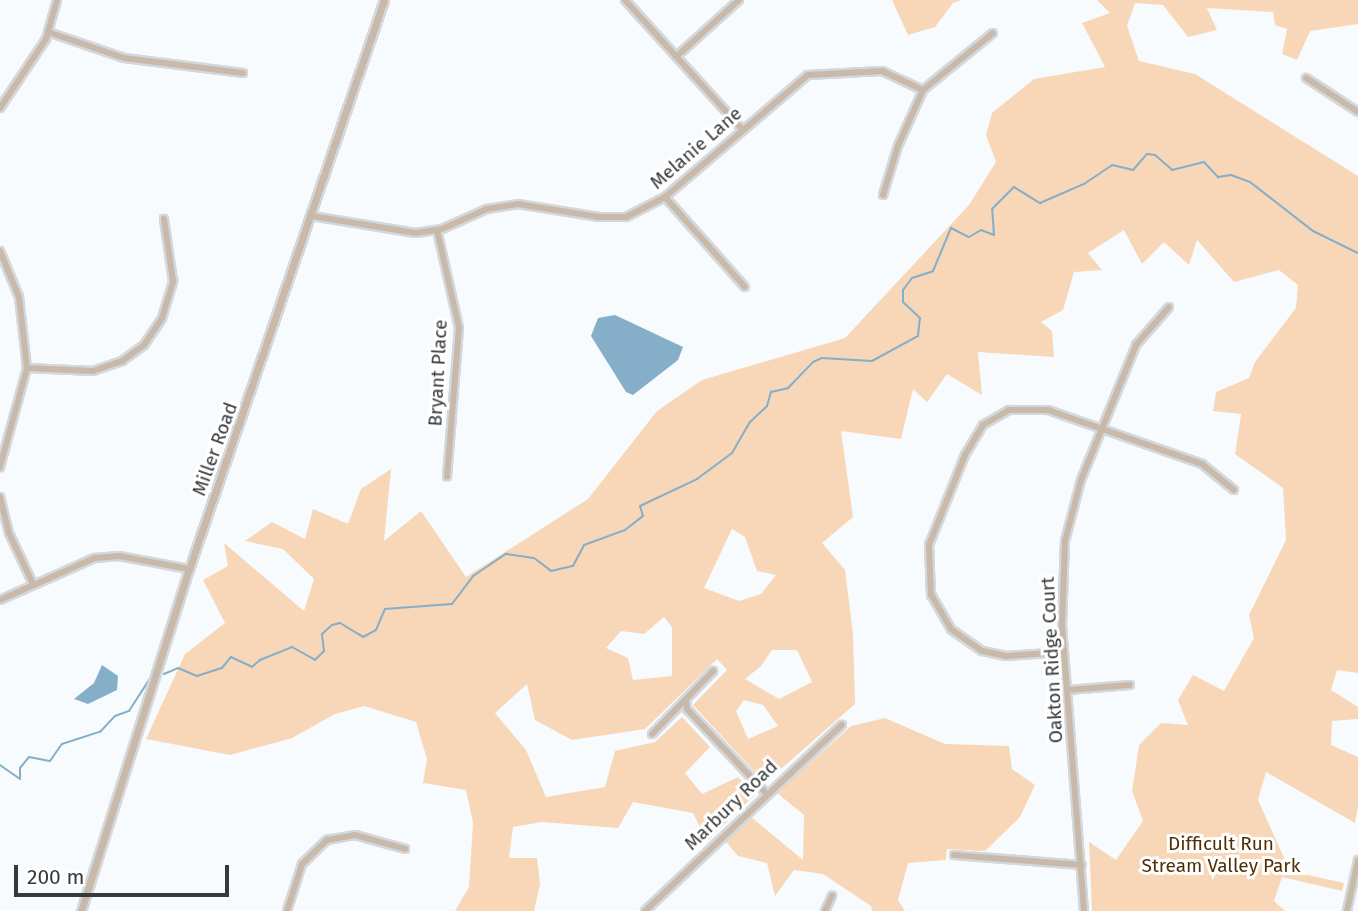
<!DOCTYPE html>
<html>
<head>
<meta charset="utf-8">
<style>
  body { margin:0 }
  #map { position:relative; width:1358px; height:911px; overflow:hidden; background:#f7fbfe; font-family:"Fira Sans",sans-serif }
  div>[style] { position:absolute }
  .green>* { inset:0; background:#f7d7b7 }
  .water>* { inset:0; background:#85aec8 }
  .stream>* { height:2px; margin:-1px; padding:0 1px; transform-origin:1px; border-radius:1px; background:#85aec8 }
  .roads { filter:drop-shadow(2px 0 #d4d8db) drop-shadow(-2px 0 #d4d8db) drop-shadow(0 2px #d4d8db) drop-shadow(0 -2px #d4d8db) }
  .minor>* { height:6px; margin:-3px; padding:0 3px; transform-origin:3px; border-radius:3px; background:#c8b9aa }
  .tertiary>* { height:7px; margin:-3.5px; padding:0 3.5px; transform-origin:3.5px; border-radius:3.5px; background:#c8b9aa }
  span { translate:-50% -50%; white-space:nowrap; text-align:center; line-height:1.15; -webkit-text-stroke:6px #fff; paint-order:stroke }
  .street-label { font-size:19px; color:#37393b }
  .park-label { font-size:19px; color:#502f05 }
  .scale { position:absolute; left:14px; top:865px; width:215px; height:32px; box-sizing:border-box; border:4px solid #37393b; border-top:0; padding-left:9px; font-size:21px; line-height:24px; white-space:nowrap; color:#37393b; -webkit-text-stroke:5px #fff; paint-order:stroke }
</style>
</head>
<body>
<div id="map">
  <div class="green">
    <i style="clip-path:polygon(892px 0,962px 0,953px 3px,935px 27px,908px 35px)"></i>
    <i style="clip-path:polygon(evenodd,1097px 0,1358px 0,1358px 24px,1310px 31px,1297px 60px,1282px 54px,1287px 29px,1275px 25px,1273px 12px,1207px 8px,1217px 30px,1188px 37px,1163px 5px,1135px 3px,1127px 26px,1139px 61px,1195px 74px,1358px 176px,1358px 673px,1337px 670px,1331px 690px,1358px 707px,1358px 719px,1332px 721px,1331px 745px,1358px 757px,1358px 806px,1355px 823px,1266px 772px,1258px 800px,1290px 871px,1344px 883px,1342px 891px,1282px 877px,1274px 901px,1285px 911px,1092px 911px,1089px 842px,1116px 860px,1143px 821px,1132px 791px,1139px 745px,1161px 723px,1188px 725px,1178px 700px,1193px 675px,1224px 691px,1254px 638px,1249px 615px,1286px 540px,1283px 488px,1235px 454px,1241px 414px,1213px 411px,1216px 392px,1249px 378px,1255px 362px,1296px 308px,1298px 285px,1279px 270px,1234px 282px,1197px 240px,1189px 265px,1164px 242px,1142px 264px,1124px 230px,1088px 253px,1102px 270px,1074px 272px,1063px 310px,1041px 322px,1052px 331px,1054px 357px,978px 352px,982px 395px,947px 374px,927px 402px,913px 389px,901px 439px,841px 431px,853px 517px,822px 543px,845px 570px,853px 634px,855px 704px,765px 783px,693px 705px,727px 670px,717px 659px,645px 729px,572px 740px,535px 720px,527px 684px,495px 713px,526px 750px,546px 797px,605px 787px,615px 751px,655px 742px,682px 717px,710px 747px,685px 773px,702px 794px,738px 777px,755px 795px,707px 841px,693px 813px,633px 802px,618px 828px,542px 822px,513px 827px,509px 858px,537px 858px,540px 884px,534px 911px,455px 911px,469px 887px,473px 823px,466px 790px,423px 783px,427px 759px,416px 722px,364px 706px,335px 714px,292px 738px,230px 755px,146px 739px,185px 654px,225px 623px,203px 580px,228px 566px,224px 543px,304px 611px,314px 579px,283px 549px,245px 541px,272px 522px,305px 539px,313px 509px,348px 524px,361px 489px,391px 469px,384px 541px,421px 511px,466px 577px,588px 499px,657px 411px,702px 380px,845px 338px,969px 205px,996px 162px,986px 135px,992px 113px,1034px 79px,1105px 67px,1082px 23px,1110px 13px,1097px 0,732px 529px,745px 537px,757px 571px,776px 575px,761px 594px,739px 601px,704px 588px,732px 529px,1097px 0,664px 617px,672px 627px,672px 676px,633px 680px,628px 658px,606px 648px,621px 631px,644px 634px,664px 617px,1097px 0,772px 650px,797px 650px,812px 682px,779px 699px,745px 679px,761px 666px,772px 650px,1097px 0,744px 700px,763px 705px,778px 726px,748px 739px,736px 711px,744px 700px)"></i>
    <i style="clip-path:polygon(885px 718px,945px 744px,1009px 746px,1012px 769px,1035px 785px,1020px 817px,985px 851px,947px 849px,946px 860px,908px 863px,898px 900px,905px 911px,872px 911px,871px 906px,823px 874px,794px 870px,775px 896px,767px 863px,738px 856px,726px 842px,751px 817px,803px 860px,804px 815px,777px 793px,851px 726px)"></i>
  </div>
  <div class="water">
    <i style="clip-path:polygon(615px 315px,683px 347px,678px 360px,633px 395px,626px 392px,591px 336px,598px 318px)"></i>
    <i style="clip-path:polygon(102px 665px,118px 676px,117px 690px,88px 704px,74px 699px,94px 683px)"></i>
  </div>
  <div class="stream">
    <i style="left:164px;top:674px;width:15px;rotate:-23deg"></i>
    <i style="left:178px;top:668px;width:21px;rotate:23deg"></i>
    <i style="left:197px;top:676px;width:26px;rotate:-18deg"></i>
    <i style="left:222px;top:668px;width:14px;rotate:-51deg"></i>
    <i style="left:231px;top:657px;width:23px;rotate:25deg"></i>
    <i style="left:252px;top:667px;width:11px;rotate:-41deg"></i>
    <i style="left:260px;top:660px;width:35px;rotate:-22deg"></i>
    <i style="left:292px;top:647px;width:26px;rotate:29deg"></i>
    <i style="left:315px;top:660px;width:13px;rotate:-45deg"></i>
    <i style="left:324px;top:651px;width:17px;rotate:-97deg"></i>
    <i style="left:322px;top:634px;width:13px;rotate:-42deg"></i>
    <i style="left:332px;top:625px;width:8px;rotate:-14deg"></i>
    <i style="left:340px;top:623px;width:27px;rotate:31deg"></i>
    <i style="left:363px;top:637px;width:15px;rotate:-28deg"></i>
    <i style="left:376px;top:630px;width:23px;rotate:-67deg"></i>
    <i style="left:385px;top:609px;width:67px;rotate:-4.3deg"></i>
    <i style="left:452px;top:604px;width:35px;rotate:-53deg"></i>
    <i style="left:473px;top:576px;width:40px;rotate:-34deg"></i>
    <i style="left:506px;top:554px;width:28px;rotate:8deg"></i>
    <i style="left:534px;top:558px;width:21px;rotate:37deg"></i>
    <i style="left:551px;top:571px;width:23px;rotate:-13deg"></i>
    <i style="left:573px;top:566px;width:24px;rotate:-62deg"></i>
    <i style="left:584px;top:545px;width:44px;rotate:-20.1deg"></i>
    <i style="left:625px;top:530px;width:23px;rotate:-38deg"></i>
    <i style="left:643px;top:516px;width:10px;rotate:-107deg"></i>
    <i style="left:640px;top:506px;width:63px;rotate:-25.3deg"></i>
    <i style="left:697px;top:479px;width:44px;rotate:-36.6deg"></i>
    <i style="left:732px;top:453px;width:36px;rotate:-60deg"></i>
    <i style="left:750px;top:422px;width:23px;rotate:-43deg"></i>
    <i style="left:767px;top:406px;width:15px;rotate:-74deg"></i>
    <i style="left:771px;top:392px;width:17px;rotate:-13deg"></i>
    <i style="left:788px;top:388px;width:36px;rotate:-46deg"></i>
    <i style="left:813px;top:362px;width:10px;rotate:-24deg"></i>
    <i style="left:822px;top:358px;width:50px;rotate:3.4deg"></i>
    <i style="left:872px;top:361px;width:52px;rotate:-28.5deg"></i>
    <i style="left:918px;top:336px;width:18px;rotate:-84deg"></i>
    <i style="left:920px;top:318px;width:23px;rotate:-137deg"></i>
    <i style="left:903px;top:302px;width:12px;rotate:-90deg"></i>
    <i style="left:903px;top:290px;width:15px;rotate:-53deg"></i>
    <i style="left:912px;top:278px;width:22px;rotate:-18deg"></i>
    <i style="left:933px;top:271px;width:47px;rotate:-67.3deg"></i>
    <i style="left:951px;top:228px;width:20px;rotate:27deg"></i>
    <i style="left:969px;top:237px;width:14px;rotate:-30deg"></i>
    <i style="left:981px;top:230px;width:14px;rotate:21deg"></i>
    <i style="left:994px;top:235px;width:26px;rotate:-94deg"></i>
    <i style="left:992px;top:209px;width:31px;rotate:-45deg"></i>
    <i style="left:1014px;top:187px;width:31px;rotate:32deg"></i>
    <i style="left:1040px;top:203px;width:48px;rotate:-23.4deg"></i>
    <i style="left:1084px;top:184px;width:34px;rotate:-34deg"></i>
    <i style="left:1112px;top:165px;width:22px;rotate:13deg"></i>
    <i style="left:1133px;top:170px;width:21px;rotate:-49deg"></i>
    <i style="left:1147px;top:154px;width:8px;rotate:7deg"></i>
    <i style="left:1155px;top:155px;width:23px;rotate:41deg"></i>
    <i style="left:1172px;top:170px;width:33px;rotate:-14deg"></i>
    <i style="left:1204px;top:162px;width:21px;rotate:47deg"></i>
    <i style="left:1218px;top:177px;width:13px;rotate:-9deg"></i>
    <i style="left:1231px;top:175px;width:20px;rotate:20deg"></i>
    <i style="left:1250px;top:182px;width:80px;rotate:37.9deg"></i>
    <i style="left:1313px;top:231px;width:50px;rotate:26.1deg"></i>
    <i style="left:0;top:765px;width:24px;rotate:35deg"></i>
    <i style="left:20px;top:779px;width:11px;rotate:-90deg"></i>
    <i style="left:20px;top:768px;width:14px;rotate:-51deg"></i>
    <i style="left:29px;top:757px;width:21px;rotate:11deg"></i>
    <i style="left:50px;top:761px;width:21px;rotate:-55deg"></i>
    <i style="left:62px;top:744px;width:40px;rotate:-18deg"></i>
    <i style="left:100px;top:732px;width:22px;rotate:-47deg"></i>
    <i style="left:115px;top:716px;width:15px;rotate:-20deg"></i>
    <i style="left:129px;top:711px;width:40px;rotate:-57.1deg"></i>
  </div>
  <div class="roads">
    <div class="minor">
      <i style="left:625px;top:0;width:174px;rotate:47.8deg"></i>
      <i style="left:48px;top:32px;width:80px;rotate:18.9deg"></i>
      <i style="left:124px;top:58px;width:120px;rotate:7.2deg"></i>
      <i style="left:678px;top:55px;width:82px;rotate:-42deg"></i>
      <i style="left:1306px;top:78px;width:62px;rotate:33.2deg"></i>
      <i style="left:0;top:108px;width:83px;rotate:-56.3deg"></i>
      <i style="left:46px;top:39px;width:41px;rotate:-74.2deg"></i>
      <i style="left:883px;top:195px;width:51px;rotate:-73deg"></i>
      <i style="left:898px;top:146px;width:61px;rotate:-65.9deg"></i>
      <i style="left:923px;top:90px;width:90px;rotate:-39.2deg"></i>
      <i style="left:665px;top:197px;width:120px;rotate:48.4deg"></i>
      <i style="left:312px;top:216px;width:105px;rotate:9.3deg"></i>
      <i style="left:416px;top:233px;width:26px;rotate:-9deg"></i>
      <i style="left:442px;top:229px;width:49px;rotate:-24deg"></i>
      <i style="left:487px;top:209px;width:31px;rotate:-9deg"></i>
      <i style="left:518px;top:204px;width:82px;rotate:9.1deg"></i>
      <i style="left:599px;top:217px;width:27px"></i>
      <i style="left:626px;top:217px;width:44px;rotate:-27.1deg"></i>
      <i style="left:665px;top:197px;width:188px;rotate:-40.5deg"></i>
      <i style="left:808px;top:75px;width:74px;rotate:-3.1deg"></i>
      <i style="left:882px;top:71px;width:45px;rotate:24.9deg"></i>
      <i style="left:437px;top:230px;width:100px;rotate:77.3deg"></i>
      <i style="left:459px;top:328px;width:149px;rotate:94.6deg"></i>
      <i style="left:0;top:251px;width:50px;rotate:67.6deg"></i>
      <i style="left:19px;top:297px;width:71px;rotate:83.6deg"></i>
      <i style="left:27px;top:368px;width:103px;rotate:105.3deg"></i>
      <i style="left:27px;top:368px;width:66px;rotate:2.6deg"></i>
      <i style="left:93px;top:371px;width:31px;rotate:-19deg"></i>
      <i style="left:122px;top:361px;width:27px;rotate:-36deg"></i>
      <i style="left:144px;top:345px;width:32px;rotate:-56deg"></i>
      <i style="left:162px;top:318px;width:39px;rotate:-73deg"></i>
      <i style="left:173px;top:281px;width:63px;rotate:-98.3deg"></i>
      <i style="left:0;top:497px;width:37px;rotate:76deg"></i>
      <i style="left:9px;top:533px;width:56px;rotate:64.8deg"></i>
      <i style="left:0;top:600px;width:104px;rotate:-23.9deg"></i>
      <i style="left:95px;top:558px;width:24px;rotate:-5deg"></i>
      <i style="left:119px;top:556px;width:71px;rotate:10.5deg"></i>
      <i style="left:1064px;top:652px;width:58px;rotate:176.1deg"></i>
      <i style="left:1006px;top:656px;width:25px;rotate:-168deg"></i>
      <i style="left:982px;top:651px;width:38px;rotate:-145deg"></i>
      <i style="left:951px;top:629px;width:39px;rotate:-120deg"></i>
      <i style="left:931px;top:595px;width:50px;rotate:-92.3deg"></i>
      <i style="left:929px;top:545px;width:97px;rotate:-68.2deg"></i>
      <i style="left:965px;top:455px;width:35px;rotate:-59deg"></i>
      <i style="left:983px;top:425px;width:30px;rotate:-30deg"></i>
      <i style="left:1009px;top:410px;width:39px"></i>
      <i style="left:1048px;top:410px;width:163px;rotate:19.3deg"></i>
      <i style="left:1202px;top:464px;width:41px;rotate:39.1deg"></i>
      <i style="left:1068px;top:690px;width:62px;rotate:-4.6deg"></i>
      <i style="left:686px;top:700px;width:9px;rotate:84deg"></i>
      <i style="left:687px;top:709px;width:115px;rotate:46.8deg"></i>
      <i style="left:652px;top:734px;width:88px;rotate:-45.9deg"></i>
      <i style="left:954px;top:855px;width:128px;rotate:4.5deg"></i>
      <i style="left:287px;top:911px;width:49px;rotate:-72.3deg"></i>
      <i style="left:302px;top:864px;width:35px;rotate:-44deg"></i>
      <i style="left:327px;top:840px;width:28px;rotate:-10deg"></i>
      <i style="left:355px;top:835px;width:52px;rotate:15.6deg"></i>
      <i style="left:645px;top:911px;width:271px;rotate:-43.4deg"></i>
      <i style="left:825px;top:911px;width:17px;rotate:-65deg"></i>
      <i style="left:1084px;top:911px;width:286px;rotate:-94.4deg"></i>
      <i style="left:1062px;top:626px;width:85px;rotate:-88deg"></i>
      <i style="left:1065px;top:541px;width:63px;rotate:-75.3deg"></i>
      <i style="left:1081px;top:480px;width:146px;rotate:-67.8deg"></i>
      <i style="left:1136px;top:345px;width:50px;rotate:-49deg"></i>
      <i style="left:1347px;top:911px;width:52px;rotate:-77.8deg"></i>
    </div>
    <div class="tertiary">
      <i style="left:81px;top:911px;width:359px;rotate:-72.5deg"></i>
      <i style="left:189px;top:569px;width:601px;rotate:-71.08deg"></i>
    </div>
  </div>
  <div class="street-label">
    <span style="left:696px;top:148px;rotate:-41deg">Melanie Lane</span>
    <span style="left:438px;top:373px;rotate:-87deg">Bryant Place</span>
    <span style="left:215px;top:449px;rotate:-70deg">Miller Road</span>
    <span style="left:1052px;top:660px;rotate:-93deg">Oakton Ridge Court</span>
    <span style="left:731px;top:805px;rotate:-44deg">Marbury Road</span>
  </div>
  <div class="park-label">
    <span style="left:1221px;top:855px">Difficult Run<br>Stream Valley Park</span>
  </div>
  <div class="scale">200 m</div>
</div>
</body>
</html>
